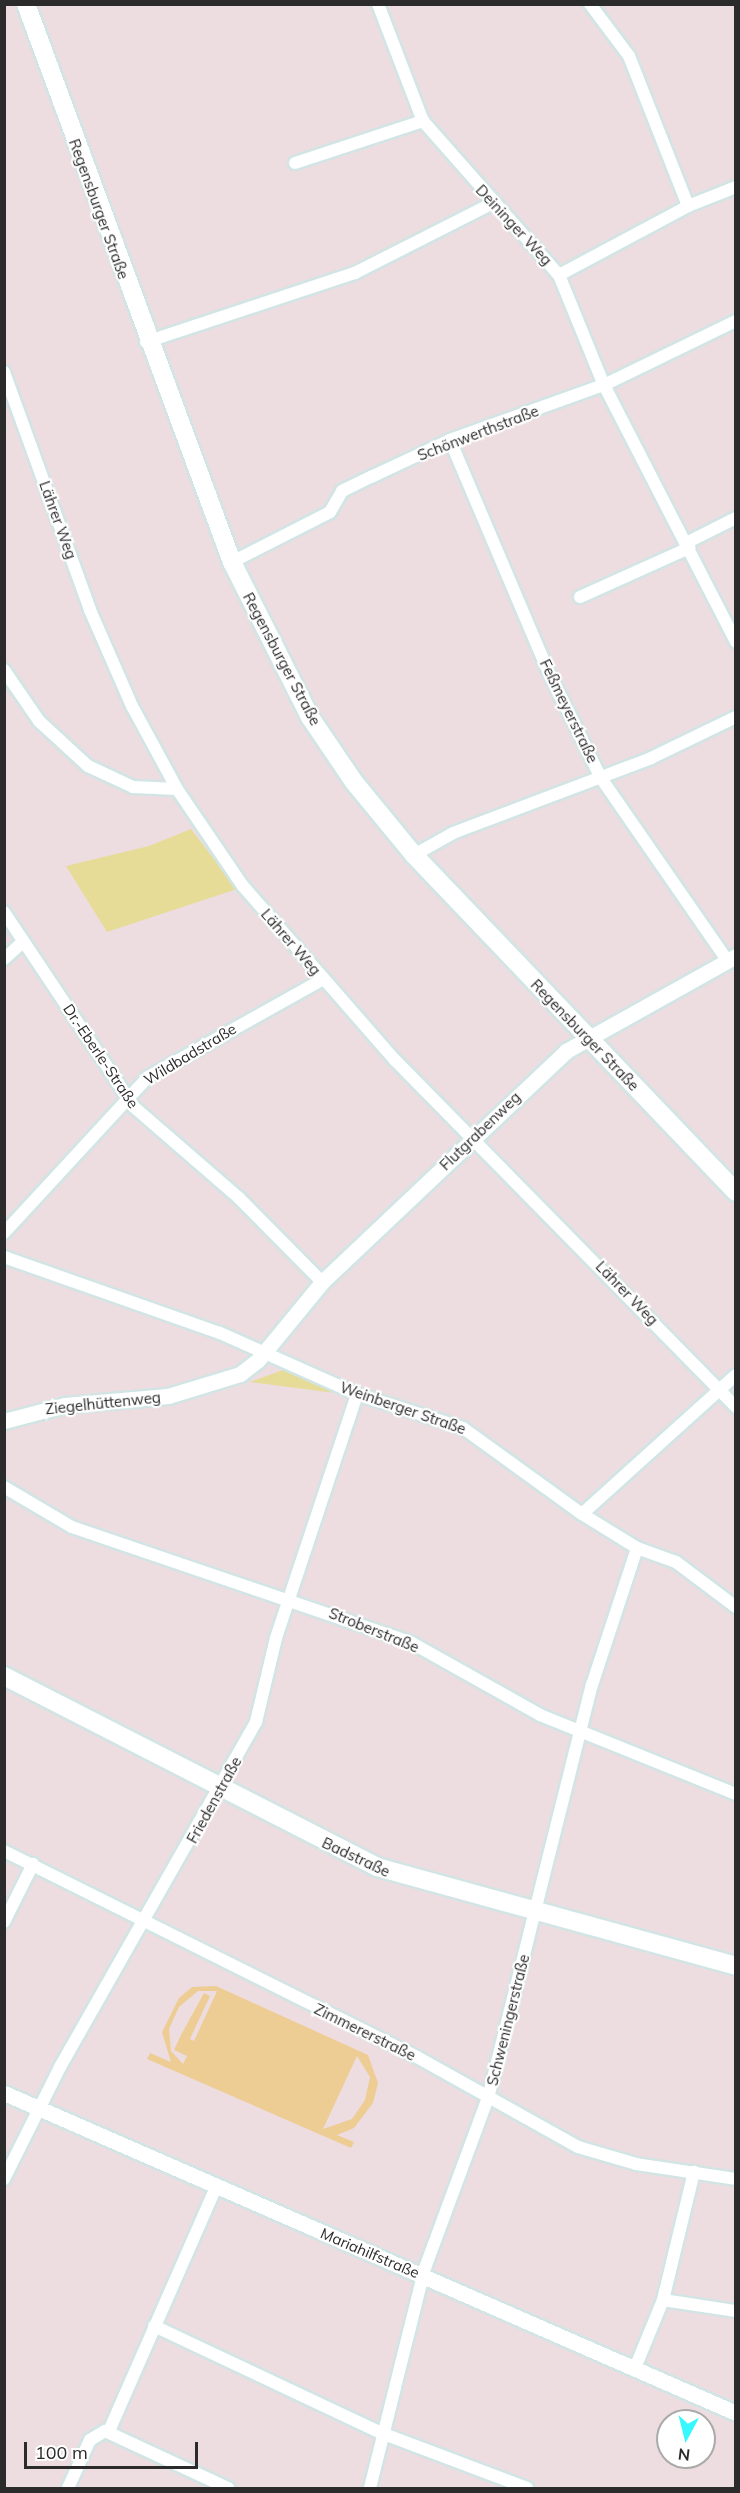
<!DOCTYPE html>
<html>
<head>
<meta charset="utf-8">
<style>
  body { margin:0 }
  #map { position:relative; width:740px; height:2493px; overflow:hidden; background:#eddde0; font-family:Mulish,sans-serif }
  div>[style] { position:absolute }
  .green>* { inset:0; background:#e6dc98 }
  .pitch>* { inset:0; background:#edcd93 }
  .roads { filter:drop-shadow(2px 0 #d2e4e4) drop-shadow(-2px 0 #d2e4e4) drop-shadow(0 2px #d2e4e4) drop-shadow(0 -2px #d2e4e4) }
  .minor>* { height:12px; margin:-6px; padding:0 6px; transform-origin:6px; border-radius:6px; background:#fff }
  .tertiary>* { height:15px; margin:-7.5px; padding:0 7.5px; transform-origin:7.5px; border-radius:7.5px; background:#fff }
  .secondary>* { height:18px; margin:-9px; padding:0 9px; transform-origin:9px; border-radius:9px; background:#fff }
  span { translate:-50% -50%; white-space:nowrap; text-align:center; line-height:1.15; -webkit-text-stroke:4.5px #fff; paint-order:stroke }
  .street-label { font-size:15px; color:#2b2b2b }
  .frame { position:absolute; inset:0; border:6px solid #2b2b2b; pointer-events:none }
  .north { position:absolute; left:656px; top:2409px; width:60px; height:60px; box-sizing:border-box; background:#fff; border:2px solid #aaa; border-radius:50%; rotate:187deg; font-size:16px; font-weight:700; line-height:24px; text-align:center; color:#2b2b2b }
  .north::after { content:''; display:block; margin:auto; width:21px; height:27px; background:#38f8ff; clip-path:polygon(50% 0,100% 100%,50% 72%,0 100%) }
  .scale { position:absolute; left:24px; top:2442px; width:174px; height:27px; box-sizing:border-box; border:3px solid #2b2b2b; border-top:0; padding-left:8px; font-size:18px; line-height:21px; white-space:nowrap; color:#2b2b2b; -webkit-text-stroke:4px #fff; paint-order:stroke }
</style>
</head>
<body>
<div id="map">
  <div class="green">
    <i style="clip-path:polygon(191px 829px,237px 889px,107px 932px,66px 866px,149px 846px)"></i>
    <i style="clip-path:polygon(286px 1369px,342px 1393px,343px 1394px,250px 1382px)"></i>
  </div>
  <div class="pitch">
    <i style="clip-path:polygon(evenodd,216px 1986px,368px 2055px,378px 2083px,373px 2103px,354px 2128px,337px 2135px,354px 2142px,351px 2148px,147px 2059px,150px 2053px,171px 2062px,162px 2032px,179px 1998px,192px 1987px,216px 1986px,198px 1991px,217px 1991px,194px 2041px,190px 2039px,210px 1996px,204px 1993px,181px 2035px,174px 2050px,187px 2056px,183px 2064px,171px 2051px,169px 2029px,179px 2007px,198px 1991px,216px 1986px,357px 2056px,370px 2077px,365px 2100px,352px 2119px,323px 2129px,357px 2056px)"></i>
  </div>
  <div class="roads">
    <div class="minor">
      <i style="left:378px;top:4px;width:125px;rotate:69deg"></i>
      <i style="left:423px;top:121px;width:205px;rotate:48.6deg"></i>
      <i style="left:559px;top:275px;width:119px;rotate:67.8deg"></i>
      <i style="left:604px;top:385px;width:289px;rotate:62.8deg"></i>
      <i style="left:590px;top:4px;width:65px;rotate:53.1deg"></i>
      <i style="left:629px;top:56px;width:161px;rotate:68.5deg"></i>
      <i style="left:295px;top:163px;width:135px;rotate:-18.2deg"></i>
      <i style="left:559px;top:275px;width:146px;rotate:-28.1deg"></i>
      <i style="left:688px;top:206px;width:52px;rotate:-21.6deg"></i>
      <i style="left:146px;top:342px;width:220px;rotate:-18.3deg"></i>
      <i style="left:355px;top:273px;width:155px;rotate:-26.9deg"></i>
      <i style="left:4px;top:372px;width:253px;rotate:70.1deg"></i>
      <i style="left:90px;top:610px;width:105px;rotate:66.4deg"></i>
      <i style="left:132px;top:706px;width:94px;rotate:61.5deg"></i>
      <i style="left:177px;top:789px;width:117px;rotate:55.8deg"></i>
      <i style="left:243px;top:886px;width:231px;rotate:48.9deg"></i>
      <i style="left:395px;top:1060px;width:487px;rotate:45.5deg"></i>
      <i style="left:450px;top:440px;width:253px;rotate:67deg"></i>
      <i style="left:549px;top:673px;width:117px;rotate:63.7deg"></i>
      <i style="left:601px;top:778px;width:221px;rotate:55.3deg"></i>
      <i style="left:686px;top:543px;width:56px;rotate:-26.6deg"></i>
      <i style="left:232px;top:562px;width:110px;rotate:-27deg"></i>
      <i style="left:330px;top:512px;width:24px;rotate:-60deg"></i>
      <i style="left:342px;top:491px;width:32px;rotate:-26deg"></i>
      <i style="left:371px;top:477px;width:87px;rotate:-25.1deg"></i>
      <i style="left:450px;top:440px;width:164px;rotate:-19.7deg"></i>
      <i style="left:604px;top:385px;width:147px;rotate:-25.9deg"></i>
      <i style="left:580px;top:597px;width:120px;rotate:-24.2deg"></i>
      <i style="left:4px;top:670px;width:62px;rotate:55.5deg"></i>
      <i style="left:39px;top:721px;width:67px;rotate:42.6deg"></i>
      <i style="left:88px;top:766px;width:50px;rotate:25deg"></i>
      <i style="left:133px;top:787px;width:44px;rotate:2.6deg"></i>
      <i style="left:414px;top:855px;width:45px;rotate:-29.4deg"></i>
      <i style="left:453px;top:833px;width:212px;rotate:-20.7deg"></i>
      <i style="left:651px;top:758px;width:94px;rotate:-25.8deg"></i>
      <i style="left:4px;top:912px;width:234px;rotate:56.3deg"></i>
      <i style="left:134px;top:1107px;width:139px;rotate:40.9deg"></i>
      <i style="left:239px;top:1198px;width:118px;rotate:45.3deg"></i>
      <i style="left:4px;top:959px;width:25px;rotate:-42deg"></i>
      <i style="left:4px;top:1233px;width:212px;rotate:-47.3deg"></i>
      <i style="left:148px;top:1077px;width:201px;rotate:-29.2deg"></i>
      <i style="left:4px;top:1257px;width:229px;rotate:19.4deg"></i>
      <i style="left:220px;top:1333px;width:150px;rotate:24deg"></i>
      <i style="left:357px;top:1394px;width:111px;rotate:17.8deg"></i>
      <i style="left:463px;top:1428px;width:147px;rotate:35.9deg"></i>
      <i style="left:582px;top:1514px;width:65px;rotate:31.7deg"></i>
      <i style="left:637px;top:1548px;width:41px;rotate:19.7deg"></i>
      <i style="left:676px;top:1562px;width:75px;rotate:36.9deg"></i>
      <i style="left:4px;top:1487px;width:79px;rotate:30.5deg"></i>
      <i style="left:72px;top:1527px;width:357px;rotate:18.8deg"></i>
      <i style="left:410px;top:1642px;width:149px;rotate:29.3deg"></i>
      <i style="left:540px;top:1715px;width:211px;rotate:22deg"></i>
      <i style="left:582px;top:1514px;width:207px;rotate:-42.1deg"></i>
      <i style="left:4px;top:1851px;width:462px;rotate:26.5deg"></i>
      <i style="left:417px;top:2057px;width:184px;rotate:29.2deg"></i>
      <i style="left:578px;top:2147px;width:60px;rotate:16.3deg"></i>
      <i style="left:636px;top:2164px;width:101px;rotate:8.5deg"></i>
      <i style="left:4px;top:1922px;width:65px;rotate:-63.4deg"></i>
      <i style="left:4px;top:2179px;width:125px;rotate:-63.4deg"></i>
      <i style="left:60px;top:2067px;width:397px;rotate:-60.4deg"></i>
      <i style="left:256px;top:1722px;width:86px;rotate:-76.6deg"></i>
      <i style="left:276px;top:1638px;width:257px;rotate:-71.6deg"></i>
      <i style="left:663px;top:2300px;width:74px;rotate:8.6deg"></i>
      <i style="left:154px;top:2326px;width:254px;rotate:25.2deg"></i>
      <i style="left:384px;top:2434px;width:153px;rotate:20.7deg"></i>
      <i style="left:635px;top:2368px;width:74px;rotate:-67.6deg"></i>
      <i style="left:663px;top:2300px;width:132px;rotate:-76.4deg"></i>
      <i style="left:109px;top:2431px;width:266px;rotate:-66.3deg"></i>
      <i style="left:68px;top:2488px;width:53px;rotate:-65.4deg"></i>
      <i style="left:90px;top:2440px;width:17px;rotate:-31deg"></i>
      <i style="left:105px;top:2431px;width:136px;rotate:24.9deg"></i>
      <i style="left:370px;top:2488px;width:227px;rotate:-76deg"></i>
      <i style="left:425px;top:2268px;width:181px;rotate:-69.7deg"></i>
      <i style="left:488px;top:2098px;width:426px;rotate:-75.9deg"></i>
      <i style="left:592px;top:1685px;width:144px;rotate:-71.8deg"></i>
    </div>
    <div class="tertiary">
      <i style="left:4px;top:1421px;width:63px;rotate:-14.7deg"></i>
      <i style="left:65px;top:1405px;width:103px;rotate:-5deg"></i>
      <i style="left:168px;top:1396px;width:75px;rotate:-17deg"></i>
      <i style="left:240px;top:1374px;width:23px;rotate:-38deg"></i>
      <i style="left:258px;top:1360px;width:101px;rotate:-50.6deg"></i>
      <i style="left:322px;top:1282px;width:336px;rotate:-43.4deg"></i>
      <i style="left:566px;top:1051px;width:195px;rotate:-29.2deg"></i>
      <i style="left:4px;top:2093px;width:799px;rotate:23.61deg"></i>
    </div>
    <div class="secondary">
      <i style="left:26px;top:4px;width:595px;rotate:69.74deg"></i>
      <i style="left:232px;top:562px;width:174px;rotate:63.3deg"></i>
      <i style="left:310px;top:717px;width:78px;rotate:55.9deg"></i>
      <i style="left:354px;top:782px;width:94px;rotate:50.6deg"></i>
      <i style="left:414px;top:855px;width:466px;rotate:46.3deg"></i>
      <i style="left:4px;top:1676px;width:419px;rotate:27.1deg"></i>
      <i style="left:377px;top:1867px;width:372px;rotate:15.4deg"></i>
    </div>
  </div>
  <div class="street-label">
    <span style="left:99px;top:209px;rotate:70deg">Regensburger Straße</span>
    <span style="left:514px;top:225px;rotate:47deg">Deininger Weg</span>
    <span style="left:478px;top:433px;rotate:-21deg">Schönwerthstraße</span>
    <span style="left:58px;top:520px;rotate:70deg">Lährer Weg</span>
    <span style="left:282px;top:659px;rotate:62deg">Regensburger Straße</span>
    <span style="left:569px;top:711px;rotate:64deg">Feßmeyerstraße</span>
    <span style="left:291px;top:942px;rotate:49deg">Lährer Weg</span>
    <span style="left:585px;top:1035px;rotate:46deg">Regensburger Straße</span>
    <span style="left:190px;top:1054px;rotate:-31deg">Wildbadstraße</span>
    <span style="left:101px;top:1056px;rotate:56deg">Dr.-Eberle-Straße</span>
    <span style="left:480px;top:1131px;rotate:-44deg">Flutgrabenweg</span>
    <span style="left:627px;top:1293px;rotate:46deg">Lährer Weg</span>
    <span style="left:103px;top:1403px;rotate:-6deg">Ziegelhüttenweg</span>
    <span style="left:403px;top:1408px;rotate:19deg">Weinberger Straße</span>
    <span style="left:374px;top:1630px;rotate:22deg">Stroberstraße</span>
    <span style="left:214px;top:1800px;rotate:-61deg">Friedenstraße</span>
    <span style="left:356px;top:1857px;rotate:25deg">Badstraße</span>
    <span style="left:508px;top:2020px;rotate:-76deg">Schweningerstraße</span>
    <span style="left:365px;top:2032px;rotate:26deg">Zimmererstraße</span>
    <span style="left:370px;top:2253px;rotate:23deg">Mariahilfstraße</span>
  </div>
  <div class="frame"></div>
  <div class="north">N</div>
  <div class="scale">100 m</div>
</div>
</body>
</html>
